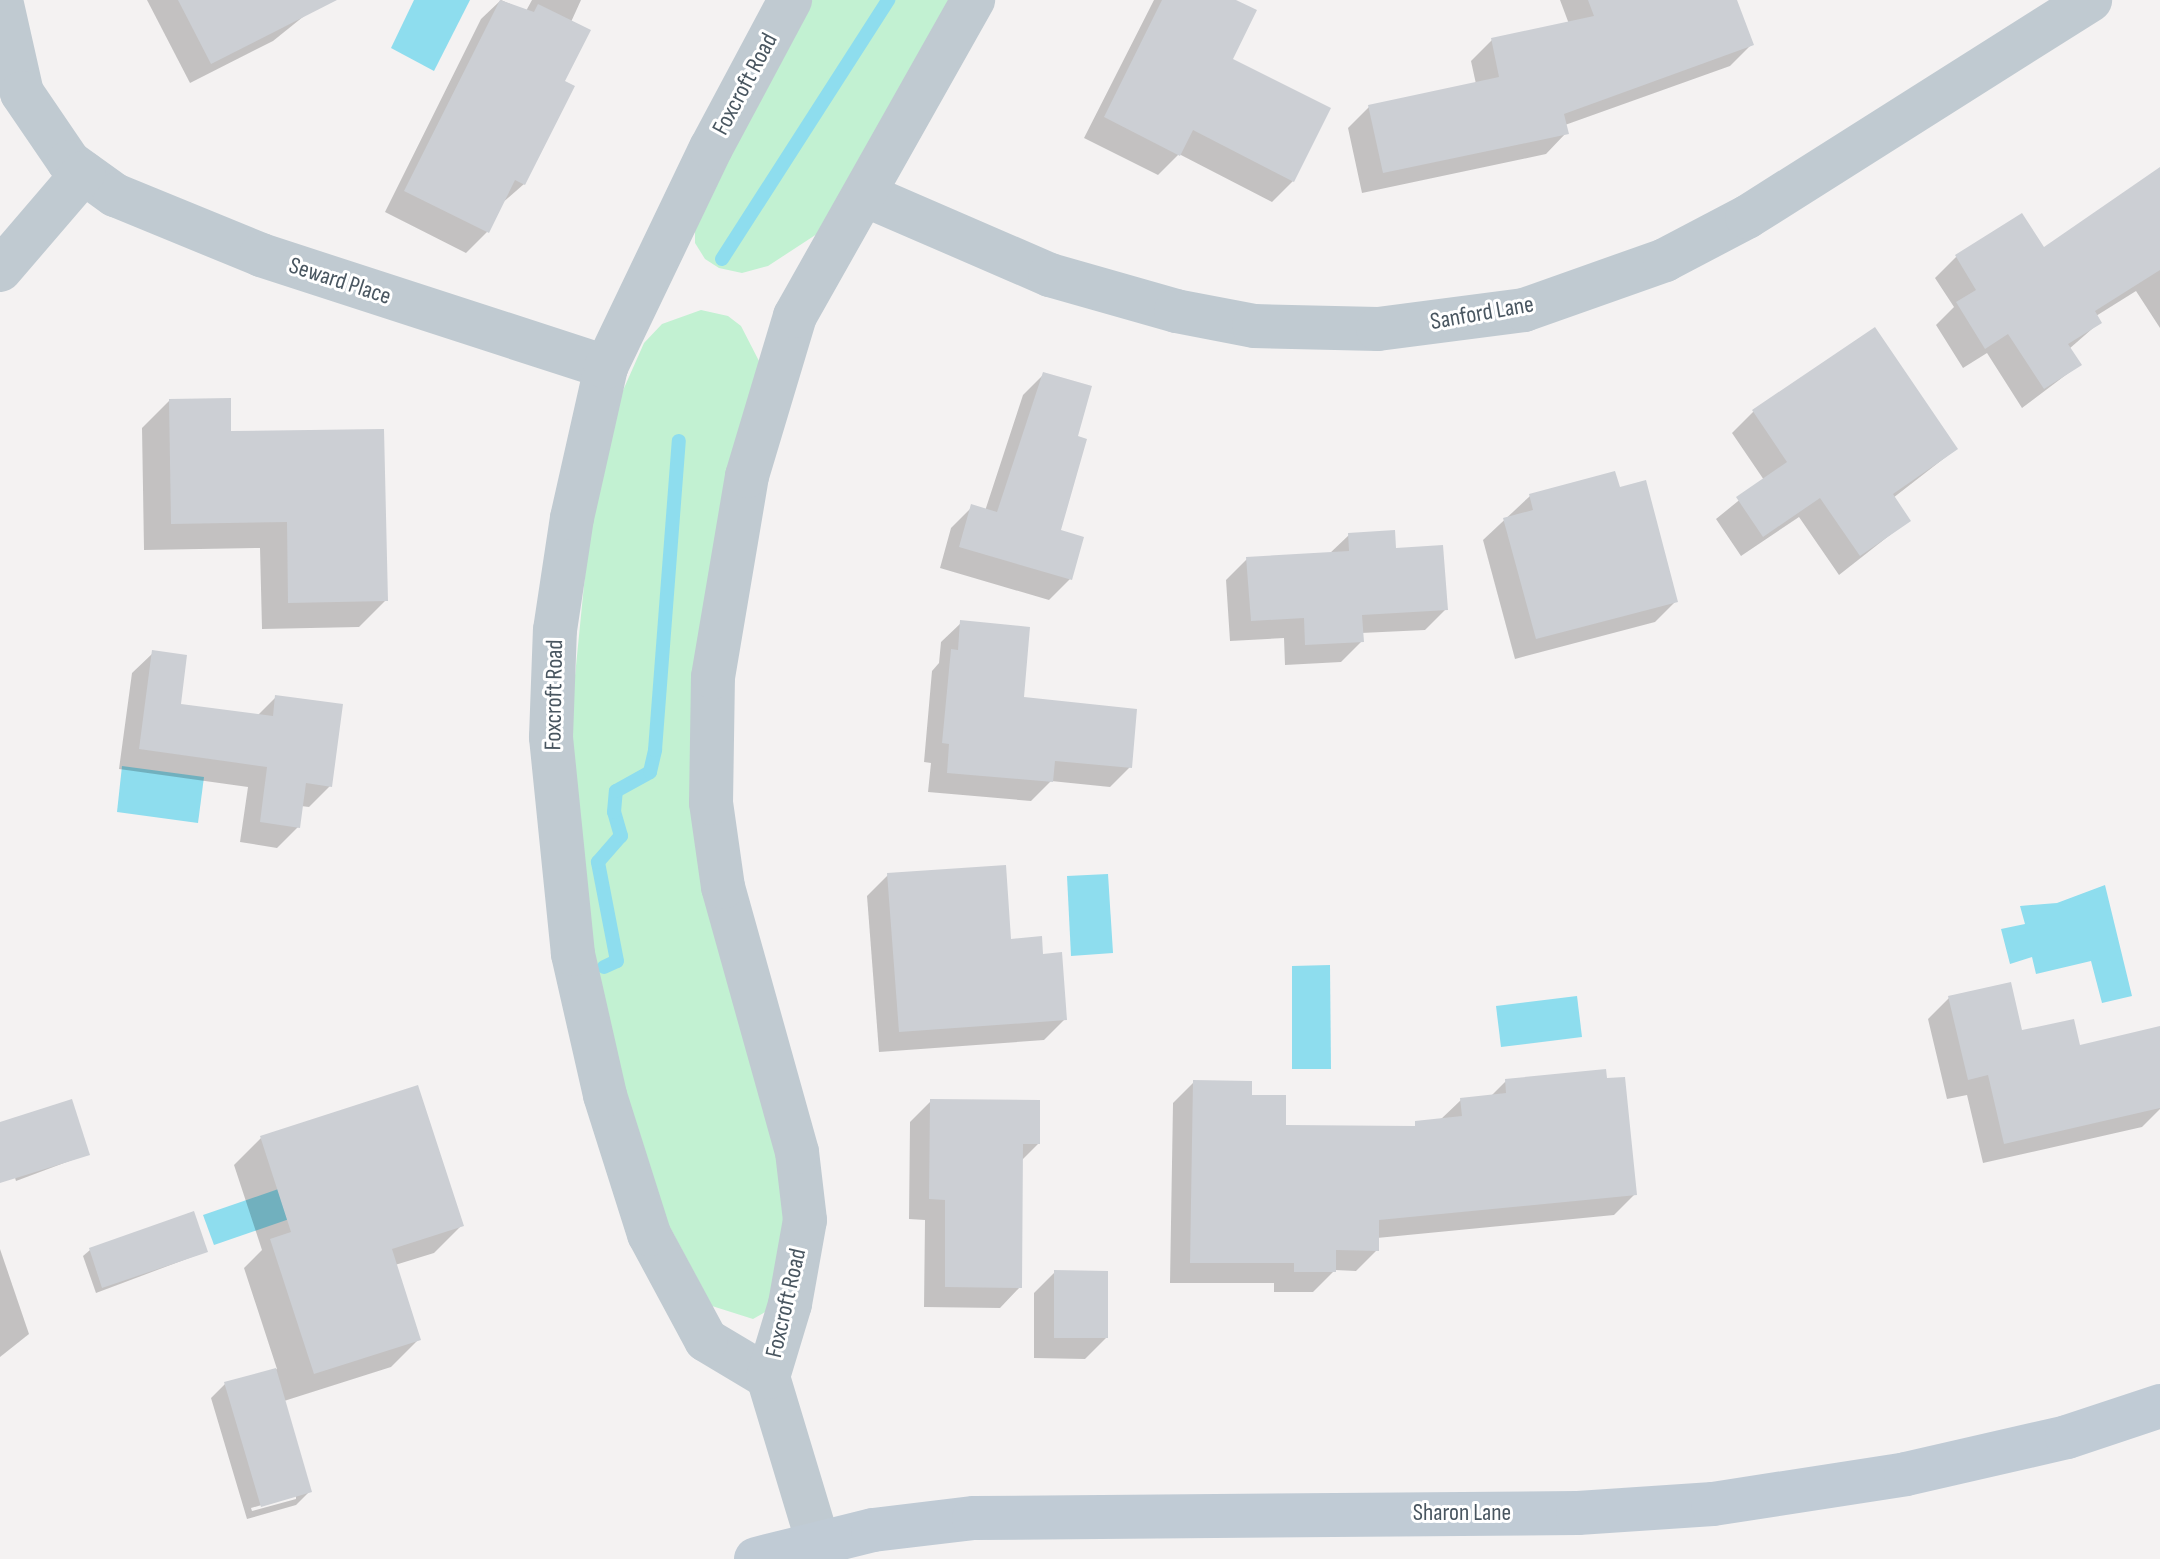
<!DOCTYPE html>
<html>
<head>
<meta charset="utf-8">
<style>
  body { margin:0 }
  #map { position:relative; width:2160px; height:1559px; overflow:hidden; background:#f4f2f2; font-family:"Sofia Sans Condensed",sans-serif }
  div>[style] { position:absolute }
  .green>* { inset:0; background:#c2f1d2 }
  .water>* { inset:0; background:#8eddee }
  .shadow>* { inset:0; background:#0003 }
  .stream>* { height:14px; margin:-7px; padding:0 7px; transform-origin:7px; border-radius:7px; background:#8eddee }
  .building>* { inset:0; background:#cccfd4 }
  .minor>* { height:44px; margin:-22px; padding:0 22px; transform-origin:22px; border-radius:22px; background:#c0cad1 }
  .secondary>* { height:44px; margin:-22px; padding:0 22px; transform-origin:22px; border-radius:22px; background:#c0cbd5 }
  span { translate:-50% -50%; white-space:nowrap; text-align:center; line-height:1.15; -webkit-text-stroke:6px #fff; paint-order:stroke }
  .street-label { font-size:24px; color:#495660 }
</style>
</head>
<body>
<div id="map">
  <div class="green">
    <i style="clip-path:polygon(809px 0,954px 0,820px 232px,768px 266px,742px 273px,719px 268px,705px 259px,695px 243px,695px 225px)"></i>
    <i style="clip-path:polygon(701px 310px,728px 316px,741px 326px,759px 361px,708px 601px,765px 1102px,788px 1204px,767px 1311px,753px 1319px,712px 1306px,657px 1203px,634px 1139px,591px 956px,569px 736px,590px 525px,617px 404px,644px 343px,662px 324px)"></i>
  </div>
  <div class="water">
    <i style="clip-path:polygon(414px 0,470px 0,434px 71px,391px 48px)"></i>
    <i style="clip-path:polygon(122px 766px,204px 777px,198px 823px,117px 812px)"></i>
    <i style="clip-path:polygon(1108px 874px,1113px 953px,1071px 956px,1067px 876px)"></i>
    <i style="clip-path:polygon(2105px 885px,2132px 996px,2102px 1003px,2091px 961px,2036px 974px,2032px 957px,2010px 964px,2001px 929px,2025px 924px,2020px 906px,2057px 903px)"></i>
    <i style="clip-path:polygon(1330px 965px,1331px 1069px,1292px 1069px,1292px 966px)"></i>
    <i style="clip-path:polygon(1577px 996px,1582px 1037px,1501px 1047px,1496px 1006px)"></i>
    <i style="clip-path:polygon(287px 1186px,298px 1216px,214px 1245px,203px 1215px)"></i>
  </div>
  <div class="shadow">
    <i style="clip-path:polygon(147px 0,324px 0,273px 41px,190px 83px)"></i>
    <i style="clip-path:polygon(501px 0,526px 11px,532px 0,581px 0,571px 22px,562px 82px,524px 184px,501px 204px,487px 232px,466px 253px,385px 212px,481px 19px)"></i>
    <i style="clip-path:polygon(1154px 0,1232px 0,1230px 59px,1293px 181px,1272px 202px,1179px 154px,1158px 175px,1084px 138px)"></i>
    <i style="clip-path:polygon(1560px 0,1735px 0,1751px 45px,1730px 66px,1565px 125px,1566px 133px,1546px 154px,1362px 193px,1348px 128px,1369px 107px,1476px 84px,1471px 61px,1492px 40px,1569px 24px)"></i>
    <i style="clip-path:polygon(2160px 171px,2160px 328px,2136px 291px,2096px 316px,2100px 322px,2069px 349px,2079px 365px,2022px 408px,1987px 353px,1963px 368px,1936px 325px,1954px 307px,1935px 278px,1956px 257px,2021px 216px,2043px 250px)"></i>
    <i style="clip-path:polygon(1875px 330px,1956px 449px,1893px 498px,1909px 520px,1839px 575px,1799px 517px,1741px 556px,1716px 519px,1764px 480px,1732px 433px,1753px 412px)"></i>
    <i style="clip-path:polygon(1044px 374px,1075px 438px,1059px 532px,1070px 579px,1049px 600px,940px 568px,951px 528px,972px 507px,985px 511px,1023px 395px)"></i>
    <i style="clip-path:polygon(169px 401px,229px 433px,386px 600px,359px 627px,262px 629px,260px 548px,144px 550px,142px 428px)"></i>
    <i style="clip-path:polygon(1619px 490px,1676px 601px,1655px 622px,1515px 659px,1483px 540px,1530px 496px)"></i>
    <i style="clip-path:polygon(1349px 535px,1395px 550px,1446px 609px,1425px 630px,1361px 633px,1362px 641px,1341px 662px,1285px 665px,1284px 638px,1230px 641px,1226px 580px,1247px 559px,1329px 554px)"></i>
    <i style="clip-path:polygon(961px 623px,1022px 698px,1130px 767px,1110px 787px,1051px 781px,1031px 801px,928px 792px,931px 763px,924px 762px,932px 671px,939px 663px,941px 642px)"></i>
    <i style="clip-path:polygon(153px 653px,179px 706px,257px 716px,276px 697px,330px 786px,309px 807px,301px 806px,298px 827px,277px 848px,240px 842px,248px 787px,119px 769px,132px 673px)"></i>
    <i style="clip-path:polygon(888px 875px,1041px 956px,1065px 1019px,1044px 1040px,879px 1052px,867px 896px)"></i>
    <i style="clip-path:polygon(1949px 998px,2021px 1032px,2078px 1047px,2160px 1032px,2160px 1109px,2142px 1127px,1983px 1163px,1967px 1095px,1947px 1099px,1928px 1019px)"></i>
    <i style="clip-path:polygon(1506px 1081px,1635px 1194px,1614px 1215px,1377px 1238px,1377px 1250px,1356px 1271px,1335px 1270px,1313px 1292px,1274px 1292px,1274px 1283px,1170px 1283px,1173px 1103px,1194px 1082px,1250px 1097px,1284px 1126px,1411px 1128px,1440px 1120px,1461px 1100px,1490px 1097px)"></i>
    <i style="clip-path:polygon(931px 1101px,1038px 1144px,1021px 1161px,1020px 1287px,1000px 1308px,924px 1307px,925px 1220px,909px 1219px,910px 1122px)"></i>
    <i style="clip-path:polygon(0 1128px,88px 1154px,16px 1181px)"></i>
    <i style="clip-path:polygon(evenodd,261px 1138px,461px 1226px,434px 1253px,395px 1265px,418px 1340px,391px 1367px,284px 1401px,310px 1491px,296px 1505px,247px 1519px,211px 1398px,225px 1384px,277px 1369px,244px 1268px,262px 1250px,234px 1165px,261px 1138px,296px 1495px,296px 1499px,252px 1511px,251px 1508px,296px 1495px)"></i>
    <i style="clip-path:polygon(0 1249px,29px 1334px,0 1357px)"></i>
    <i style="clip-path:polygon(90px 1250px,205px 1252px,96px 1293px,83px 1256px)"></i>
    <i style="clip-path:polygon(1055px 1272px,1106px 1338px,1085px 1359px,1034px 1358px,1034px 1293px)"></i>
  </div>
  <div class="stream">
    <i style="left:722px;top:259px;width:308px;rotate:-57.3deg"></i>
    <i style="left:604px;top:967px;width:14px;rotate:-25deg"></i>
    <i style="left:617px;top:961px;width:101px;rotate:-100.9deg"></i>
    <i style="left:598px;top:862px;width:35px;rotate:-49deg"></i>
    <i style="left:621px;top:836px;width:25px;rotate:-106deg"></i>
    <i style="left:614px;top:812px;width:21px;rotate:-85deg"></i>
    <i style="left:616px;top:791px;width:39px;rotate:-29deg"></i>
    <i style="left:650px;top:772px;width:23px;rotate:-77deg"></i>
    <i style="left:655px;top:750px;width:310px;rotate:-85.6deg"></i>
  </div>
  <div class="building">
    <i style="clip-path:polygon(178px 0,337px 0,211px 64px)"></i>
    <i style="clip-path:polygon(500px 0,534px 12px,538px 4px,591px 30px,565px 81px,575px 86px,525px 185px,515px 180px,489px 233px,404px 191px)"></i>
    <i style="clip-path:polygon(1162px 0,1236px 0,1257px 10px,1233px 59px,1331px 108px,1294px 182px,1193px 130px,1180px 156px,1104px 117px)"></i>
    <i style="clip-path:polygon(1588px 0,1737px 0,1754px 45px,1564px 114px,1569px 134px,1383px 173px,1368px 105px,1499px 77px,1491px 38px,1594px 16px)"></i>
    <i style="clip-path:polygon(2160px 167px,2160px 270px,2095px 311px,2102px 323px,2068px 344px,2082px 365px,2044px 389px,2008px 334px,1985px 349px,1956px 302px,1976px 290px,1955px 255px,2022px 213px,2044px 247px)"></i>
    <i style="clip-path:polygon(1875px 327px,1958px 449px,1893px 494px,1911px 521px,1860px 556px,1820px 498px,1763px 537px,1736px 497px,1787px 462px,1752px 410px)"></i>
    <i style="clip-path:polygon(1043px 372px,1092px 386px,1078px 436px,1087px 439px,1061px 530px,1084px 537px,1072px 580px,959px 547px,971px 504px,997px 512px)"></i>
    <i style="clip-path:polygon(231px 398px,231px 431px,384px 429px,388px 601px,288px 603px,287px 522px,171px 524px,169px 399px)"></i>
    <i style="clip-path:polygon(1615px 471px,1620px 487px,1646px 480px,1678px 602px,1536px 639px,1503px 518px,1533px 510px,1529px 494px)"></i>
    <i style="clip-path:polygon(1395px 530px,1396px 548px,1443px 545px,1448px 610px,1362px 615px,1364px 642px,1305px 645px,1304px 618px,1251px 621px,1246px 557px,1349px 551px,1348px 533px)"></i>
    <i style="clip-path:polygon(960px 620px,1030px 627px,1024px 697px,1137px 709px,1132px 768px,1055px 761px,1053px 782px,947px 773px,949px 744px,942px 743px,951px 649px,958px 650px)"></i>
    <i style="clip-path:polygon(152px 650px,187px 655px,181px 704px,273px 716px,275px 695px,343px 704px,332px 787px,306px 783px,300px 828px,260px 822px,267px 767px,139px 749px)"></i>
    <i style="clip-path:polygon(1006px 865px,1011px 939px,1042px 936px,1043px 954px,1062px 952px,1067px 1020px,899px 1032px,887px 873px)"></i>
    <i style="clip-path:polygon(2011px 982px,2022px 1030px,2074px 1019px,2080px 1045px,2160px 1026px,2160px 1108px,2004px 1144px,1988px 1075px,1968px 1080px,1948px 996px)"></i>
    <i style="clip-path:polygon(1606px 1069px,1607px 1078px,1625px 1077px,1637px 1195px,1379px 1220px,1379px 1251px,1336px 1250px,1336px 1272px,1294px 1272px,1294px 1263px,1190px 1263px,1193px 1080px,1252px 1081px,1252px 1095px,1286px 1095px,1286px 1125px,1415px 1126px,1415px 1121px,1462px 1116px,1460px 1098px,1506px 1093px,1505px 1079px)"></i>
    <i style="clip-path:polygon(418px 1085px,464px 1226px,392px 1249px,421px 1340px,314px 1374px,270px 1239px,291px 1232px,260px 1136px)"></i>
    <i style="clip-path:polygon(72px 1099px,90px 1155px,0 1183px,0 1122px)"></i>
    <i style="clip-path:polygon(930px 1099px,1040px 1100px,1040px 1144px,1023px 1144px,1022px 1288px,945px 1287px,945px 1200px,929px 1199px)"></i>
    <i style="clip-path:polygon(194px 1211px,208px 1252px,102px 1288px,89px 1248px)"></i>
    <i style="clip-path:polygon(1054px 1270px,1108px 1271px,1108px 1338px,1054px 1338px)"></i>
    <i style="clip-path:polygon(276px 1368px,312px 1492px,261px 1507px,224px 1382px)"></i>
  </div>
  <div class="minor">
    <i style="left:1px;top:0;width:95px;rotate:77.3deg"></i>
    <i style="left:22px;top:93px;width:83px;rotate:55.7deg"></i>
    <i style="left:69px;top:162px;width:57px;rotate:35.7deg"></i>
    <i style="left:115px;top:195px;width:158px;rotate:22.3deg"></i>
    <i style="left:261px;top:255px;width:363px;rotate:18deg"></i>
    <i style="left:865px;top:195px;width:202px;rotate:23.4deg"></i>
    <i style="left:1050px;top:275px;width:131px;rotate:15.9deg"></i>
    <i style="left:1176px;top:311px;width:79px;rotate:10.9deg"></i>
    <i style="left:1254px;top:326px;width:124px;rotate:1.4deg"></i>
    <i style="left:1378px;top:329px;width:147px;rotate:-7.4deg"></i>
    <i style="left:1524px;top:310px;width:150px;rotate:-19.5deg"></i>
    <i style="left:1665px;top:260px;width:93px;rotate:-27.7deg"></i>
    <i style="left:1747px;top:217px;width:406px;rotate:-32.3deg"></i>
    <i style="left:0;top:270px;width:128px;rotate:-49.4deg"></i>
    <i style="left:768px;top:1377px;width:72px;rotate:-149.2deg"></i>
    <i style="left:706px;top:1340px;width:120px;rotate:-118.3deg"></i>
    <i style="left:649px;top:1234px;width:146px;rotate:-107.6deg"></i>
    <i style="left:605px;top:1095px;width:145px;rotate:-102.8deg"></i>
    <i style="left:573px;top:954px;width:218px;rotate:-95.8deg"></i>
    <i style="left:551px;top:737px;width:107px;rotate:-87.9deg"></i>
    <i style="left:555px;top:630px;width:113px;rotate:-81.4deg"></i>
    <i style="left:572px;top:518px;width:155px;rotate:-77.3deg"></i>
    <i style="left:606px;top:367px;width:243px;rotate:-64.4deg"></i>
    <i style="left:711px;top:148px;width:168px;rotate:-61.9deg"></i>
    <i style="left:823px;top:1559px;width:190px;rotate:-106.8deg"></i>
    <i style="left:768px;top:1377px;width:76px;rotate:-73.2deg"></i>
    <i style="left:790px;top:1304px;width:85px;rotate:-79.9deg"></i>
    <i style="left:805px;top:1220px;width:68px;rotate:-96.7deg"></i>
    <i style="left:797px;top:1152px;width:275px;rotate:-105.6deg"></i>
    <i style="left:723px;top:887px;width:85px;rotate:-98.1deg"></i>
    <i style="left:711px;top:803px;width:126px;rotate:-89.1deg"></i>
    <i style="left:713px;top:677px;width:204px;rotate:-80.4deg"></i>
    <i style="left:747px;top:476px;width:167px;rotate:-73.3deg"></i>
    <i style="left:795px;top:316px;width:363px;rotate:-60.6deg"></i>
  </div>
  <div class="secondary">
    <i style="left:756px;top:1559px;width:121px;rotate:-13.9deg"></i>
    <i style="left:873px;top:1530px;width:102px;rotate:-6.8deg"></i>
    <i style="left:974px;top:1518px;width:604px;rotate:-0.47deg"></i>
    <i style="left:1578px;top:1513px;width:135px;rotate:-3.8deg"></i>
    <i style="left:1713px;top:1504px;width:195px;rotate:-8.8deg"></i>
    <i style="left:1906px;top:1474px;width:165px;rotate:-12.9deg"></i>
    <i style="left:2067px;top:1437px;width:98px;rotate:-18.4deg"></i>
  </div>
  <div class="street-label">
    <span style="left:745px;top:84px;rotate:-62deg">Foxcroft Road</span>
    <span style="left:340px;top:281px;rotate:18deg">Seward Place</span>
    <span style="left:1482px;top:313px;rotate:-10deg">Sanford Lane</span>
    <span style="left:554px;top:695px;rotate:-89deg">Foxcroft Road</span>
    <span style="left:786px;top:1303px;rotate:-77deg">Foxcroft Road</span>
    <span style="left:1462px;top:1513px">Sharon Lane</span>
  </div>
</div>
</body>
</html>
